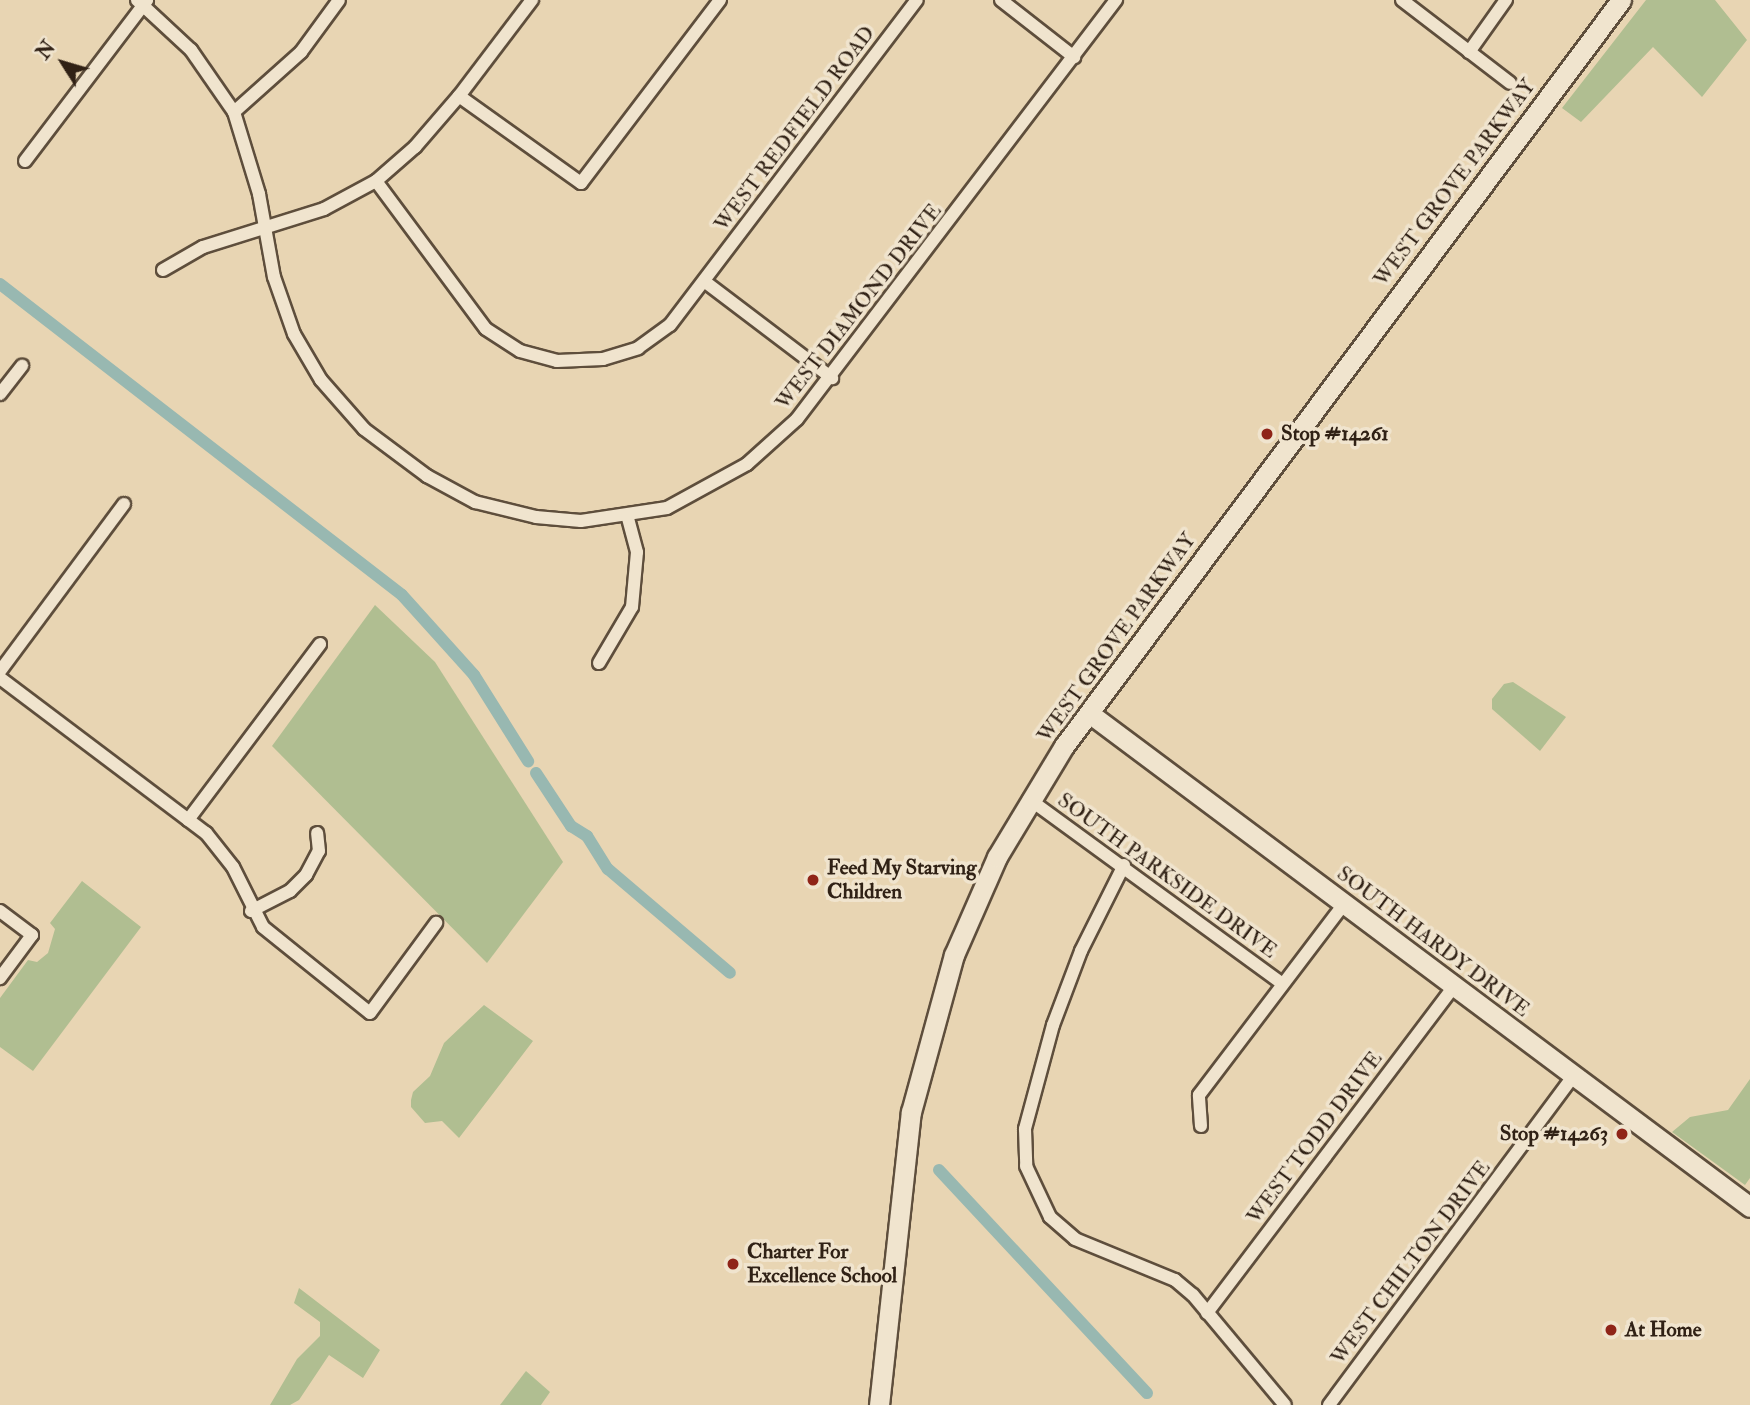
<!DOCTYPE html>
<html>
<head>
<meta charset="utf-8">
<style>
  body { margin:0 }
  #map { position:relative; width:1750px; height:1405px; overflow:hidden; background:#e8d5b3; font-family:"IM FELL Double Pica",serif }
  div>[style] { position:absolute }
  .green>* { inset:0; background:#b0be91 }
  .canal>* { height:12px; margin:-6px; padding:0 6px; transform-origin:6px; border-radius:6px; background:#98b8b1 }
  .roads { filter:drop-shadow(2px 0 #5e4e3c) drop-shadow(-2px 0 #5e4e3c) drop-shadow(0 2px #5e4e3c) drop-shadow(0 -2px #5e4e3c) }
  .street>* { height:12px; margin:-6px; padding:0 6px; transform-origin:6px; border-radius:6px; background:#f0e4ce }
  .secondary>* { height:19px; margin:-9.5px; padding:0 9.5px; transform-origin:9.5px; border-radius:9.5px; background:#f0e4ce }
  .dots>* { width:19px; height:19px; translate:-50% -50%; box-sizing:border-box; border:4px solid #f0e4ce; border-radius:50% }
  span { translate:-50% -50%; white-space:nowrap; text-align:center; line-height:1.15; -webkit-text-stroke:7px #f0e4ce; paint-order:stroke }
  .street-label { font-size:21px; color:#302115 }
  .poi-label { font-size:21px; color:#302115; font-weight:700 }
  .left { translate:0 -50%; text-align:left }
  .right { translate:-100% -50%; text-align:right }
  .north { position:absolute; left:28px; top:28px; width:70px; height:70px; -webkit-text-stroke:5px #f0e4ce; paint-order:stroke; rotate:307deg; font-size:19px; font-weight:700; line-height:28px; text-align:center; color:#302115 }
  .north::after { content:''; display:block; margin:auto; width:24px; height:32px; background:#302115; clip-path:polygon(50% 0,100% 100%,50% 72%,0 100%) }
</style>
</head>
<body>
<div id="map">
  <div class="green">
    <i style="clip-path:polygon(1646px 0,1715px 0,1747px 40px,1702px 97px,1653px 47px,1581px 122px,1562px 108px)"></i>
    <i style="clip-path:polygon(375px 605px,435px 662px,563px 862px,487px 963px,272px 746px)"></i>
    <i style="clip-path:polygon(1513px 682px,1566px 717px,1540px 751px,1492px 709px,1492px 699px,1504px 684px)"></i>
    <i style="clip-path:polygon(82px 881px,141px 927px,33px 1071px,0 1047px,0 998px,28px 960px,37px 962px,48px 953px,55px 929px,50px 923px)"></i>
    <i style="clip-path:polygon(484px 1005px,533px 1041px,459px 1138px,442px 1121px,425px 1123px,411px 1107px,411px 1100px,413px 1092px,430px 1076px,444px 1043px)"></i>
    <i style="clip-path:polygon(1750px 1079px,1750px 1178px,1745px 1185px,1672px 1132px,1690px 1117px,1728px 1110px)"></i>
    <i style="clip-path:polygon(299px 1288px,380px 1350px,363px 1378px,329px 1355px,299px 1400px,290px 1405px,270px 1405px,297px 1359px,320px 1336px,320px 1322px,294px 1303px)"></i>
    <i style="clip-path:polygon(526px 1371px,550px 1392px,541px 1405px,500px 1405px)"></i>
  </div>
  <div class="canal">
    <i style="left:0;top:284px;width:508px;rotate:37.73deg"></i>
    <i style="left:402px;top:595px;width:108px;rotate:48deg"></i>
    <i style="left:474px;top:675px;width:102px;rotate:57.9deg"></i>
    <i style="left:536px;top:773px;width:64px;rotate:56.6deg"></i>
    <i style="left:571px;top:826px;width:19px;rotate:32deg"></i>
    <i style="left:587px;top:836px;width:39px;rotate:58deg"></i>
    <i style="left:608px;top:869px;width:160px;rotate:40.4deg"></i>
    <i style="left:939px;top:1170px;width:305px;rotate:47deg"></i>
  </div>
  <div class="roads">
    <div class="street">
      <i style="left:137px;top:0;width:74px;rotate:42.8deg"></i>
      <i style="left:191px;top:50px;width:75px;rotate:55.3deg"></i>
      <i style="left:234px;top:112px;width:86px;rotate:73deg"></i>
      <i style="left:259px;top:194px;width:84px;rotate:79.8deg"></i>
      <i style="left:274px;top:277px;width:60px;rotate:70.7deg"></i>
      <i style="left:294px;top:334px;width:53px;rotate:59.6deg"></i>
      <i style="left:321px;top:380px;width:65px;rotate:48.7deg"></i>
      <i style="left:364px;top:429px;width:79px;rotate:36.7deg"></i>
      <i style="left:427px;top:476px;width:55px;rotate:28.4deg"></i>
      <i style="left:475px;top:502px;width:63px;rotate:13.8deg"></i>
      <i style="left:536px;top:517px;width:45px;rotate:5.1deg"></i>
      <i style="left:581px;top:521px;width:87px;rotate:-8.6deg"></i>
      <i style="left:667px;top:508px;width:91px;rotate:-28.8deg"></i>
      <i style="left:747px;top:464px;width:67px;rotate:-42deg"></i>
      <i style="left:797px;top:419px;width:527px;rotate:-52.72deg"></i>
      <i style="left:1001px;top:0;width:93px;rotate:38deg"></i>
      <i style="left:1402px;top:0;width:136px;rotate:37.5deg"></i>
      <i style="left:1469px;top:52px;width:64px;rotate:-54.6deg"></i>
      <i style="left:459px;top:96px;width:150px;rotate:35.5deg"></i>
      <i style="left:581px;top:183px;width:230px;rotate:-52.8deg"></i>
      <i style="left:234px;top:112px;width:90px;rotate:-41.8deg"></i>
      <i style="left:301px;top:52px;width:64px;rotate:-53.8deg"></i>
      <i style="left:25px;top:161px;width:202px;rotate:-52.8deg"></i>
      <i style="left:376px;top:181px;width:184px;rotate:53.4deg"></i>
      <i style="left:486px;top:329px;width:40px;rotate:32.9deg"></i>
      <i style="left:520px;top:351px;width:38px;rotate:15deg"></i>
      <i style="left:557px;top:361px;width:46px;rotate:-2.5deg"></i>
      <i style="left:603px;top:359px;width:37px;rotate:-17deg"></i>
      <i style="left:638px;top:348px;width:39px;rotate:-36deg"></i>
      <i style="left:670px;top:325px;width:408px;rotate:-52.8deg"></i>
      <i style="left:163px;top:270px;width:46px;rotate:-29.9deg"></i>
      <i style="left:203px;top:247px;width:127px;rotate:-17.4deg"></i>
      <i style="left:324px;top:209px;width:59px;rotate:-28.3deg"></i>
      <i style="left:376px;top:181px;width:52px;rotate:-41.1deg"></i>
      <i style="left:415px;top:147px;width:67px;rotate:-49.2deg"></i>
      <i style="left:459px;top:96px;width:121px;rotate:-52.8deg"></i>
      <i style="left:704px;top:281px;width:161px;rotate:37.2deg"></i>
      <i style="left:0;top:394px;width:36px;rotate:-52deg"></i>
      <i style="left:599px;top:663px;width:65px;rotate:-59.5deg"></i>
      <i style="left:632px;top:607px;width:55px;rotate:-84.8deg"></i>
      <i style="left:637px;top:552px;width:38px;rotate:-105deg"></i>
      <i style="left:0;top:671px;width:208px;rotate:-53.4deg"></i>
      <i style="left:0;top:678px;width:258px;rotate:37deg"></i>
      <i style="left:206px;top:833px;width:43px;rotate:51.5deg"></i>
      <i style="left:233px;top:867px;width:67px;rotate:63.4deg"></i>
      <i style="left:263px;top:927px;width:137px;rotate:38.8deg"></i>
      <i style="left:370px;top:1013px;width:112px;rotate:-53.7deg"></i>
      <i style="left:1029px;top:799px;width:314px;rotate:36.1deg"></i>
      <i style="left:188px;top:820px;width:220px;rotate:-53.1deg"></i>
      <i style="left:1124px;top:865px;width:96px;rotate:116.6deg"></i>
      <i style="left:1081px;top:951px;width:79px;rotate:110.7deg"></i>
      <i style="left:1053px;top:1025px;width:108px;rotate:105.1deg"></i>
      <i style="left:1025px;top:1129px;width:37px;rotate:88deg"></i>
      <i style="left:1026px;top:1166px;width:56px;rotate:64.8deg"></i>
      <i style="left:1050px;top:1217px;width:33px;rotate:41deg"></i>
      <i style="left:1075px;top:1239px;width:108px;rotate:22.3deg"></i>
      <i style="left:1175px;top:1280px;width:23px;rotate:40deg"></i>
      <i style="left:1193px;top:1295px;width:143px;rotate:50.1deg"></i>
      <i style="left:0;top:911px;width:40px;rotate:37deg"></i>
      <i style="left:32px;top:935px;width:54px;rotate:126.7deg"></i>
      <i style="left:251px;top:911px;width:44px;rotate:-27.1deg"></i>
      <i style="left:290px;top:891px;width:23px;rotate:-45deg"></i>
      <i style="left:306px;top:875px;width:27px;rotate:-62deg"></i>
      <i style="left:319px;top:851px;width:18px;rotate:-96deg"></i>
      <i style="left:1201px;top:1126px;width:31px;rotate:-94deg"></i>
      <i style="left:1199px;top:1095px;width:238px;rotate:-52.8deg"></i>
      <i style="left:1207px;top:1313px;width:410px;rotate:-52.9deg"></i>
      <i style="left:1329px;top:1405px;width:410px;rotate:-53.4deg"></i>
    </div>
    <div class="secondary">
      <i style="left:1089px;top:713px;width:825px;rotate:36.77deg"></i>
      <i style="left:879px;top:1405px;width:295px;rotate:-83.8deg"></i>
      <i style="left:911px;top:1112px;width:163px;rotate:-74.7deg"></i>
      <i style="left:954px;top:955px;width:107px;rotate:-66.3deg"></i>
      <i style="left:997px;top:857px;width:130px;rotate:-58.9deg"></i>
      <i style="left:1064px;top:746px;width:931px;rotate:-53.25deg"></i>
    </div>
  </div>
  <div class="dots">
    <i style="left:1267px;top:434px;background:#8f2418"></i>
    <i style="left:813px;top:880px;background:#8f2418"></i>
    <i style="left:1622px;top:1134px;background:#8f2418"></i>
    <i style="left:733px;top:1264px;background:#8f2418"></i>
    <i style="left:1611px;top:1330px;background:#8f2418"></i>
  </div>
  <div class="street-label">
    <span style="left:795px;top:129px;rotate:-53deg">WEST REDFIELD ROAD</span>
    <span style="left:1455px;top:183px;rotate:-53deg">WEST GROVE PARKWAY</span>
    <span style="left:859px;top:307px;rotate:-52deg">WEST DIAMOND DRIVE</span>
    <span style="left:1117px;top:638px;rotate:-54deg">WEST GROVE PARKWAY</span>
    <span style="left:1167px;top:876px;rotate:36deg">SOUTH PARKSIDE DRIVE</span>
    <span style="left:1433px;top:942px;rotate:37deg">SOUTH HARDY DRIVE</span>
    <span style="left:1315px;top:1138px;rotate:-53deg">WEST TODD DRIVE</span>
    <span style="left:1411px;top:1263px;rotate:-53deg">WEST CHILTON DRIVE</span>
  </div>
  <div class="poi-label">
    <span class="left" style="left:1281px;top:434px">Stop #14261</span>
    <span class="left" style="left:827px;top:880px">Feed My Starving<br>Children</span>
    <span class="right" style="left:1608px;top:1134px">Stop #14263</span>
    <span class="left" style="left:747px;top:1264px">Charter For<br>Excellence School</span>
    <span class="left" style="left:1625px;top:1330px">At Home</span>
  </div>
  <div class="north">N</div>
</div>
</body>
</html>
